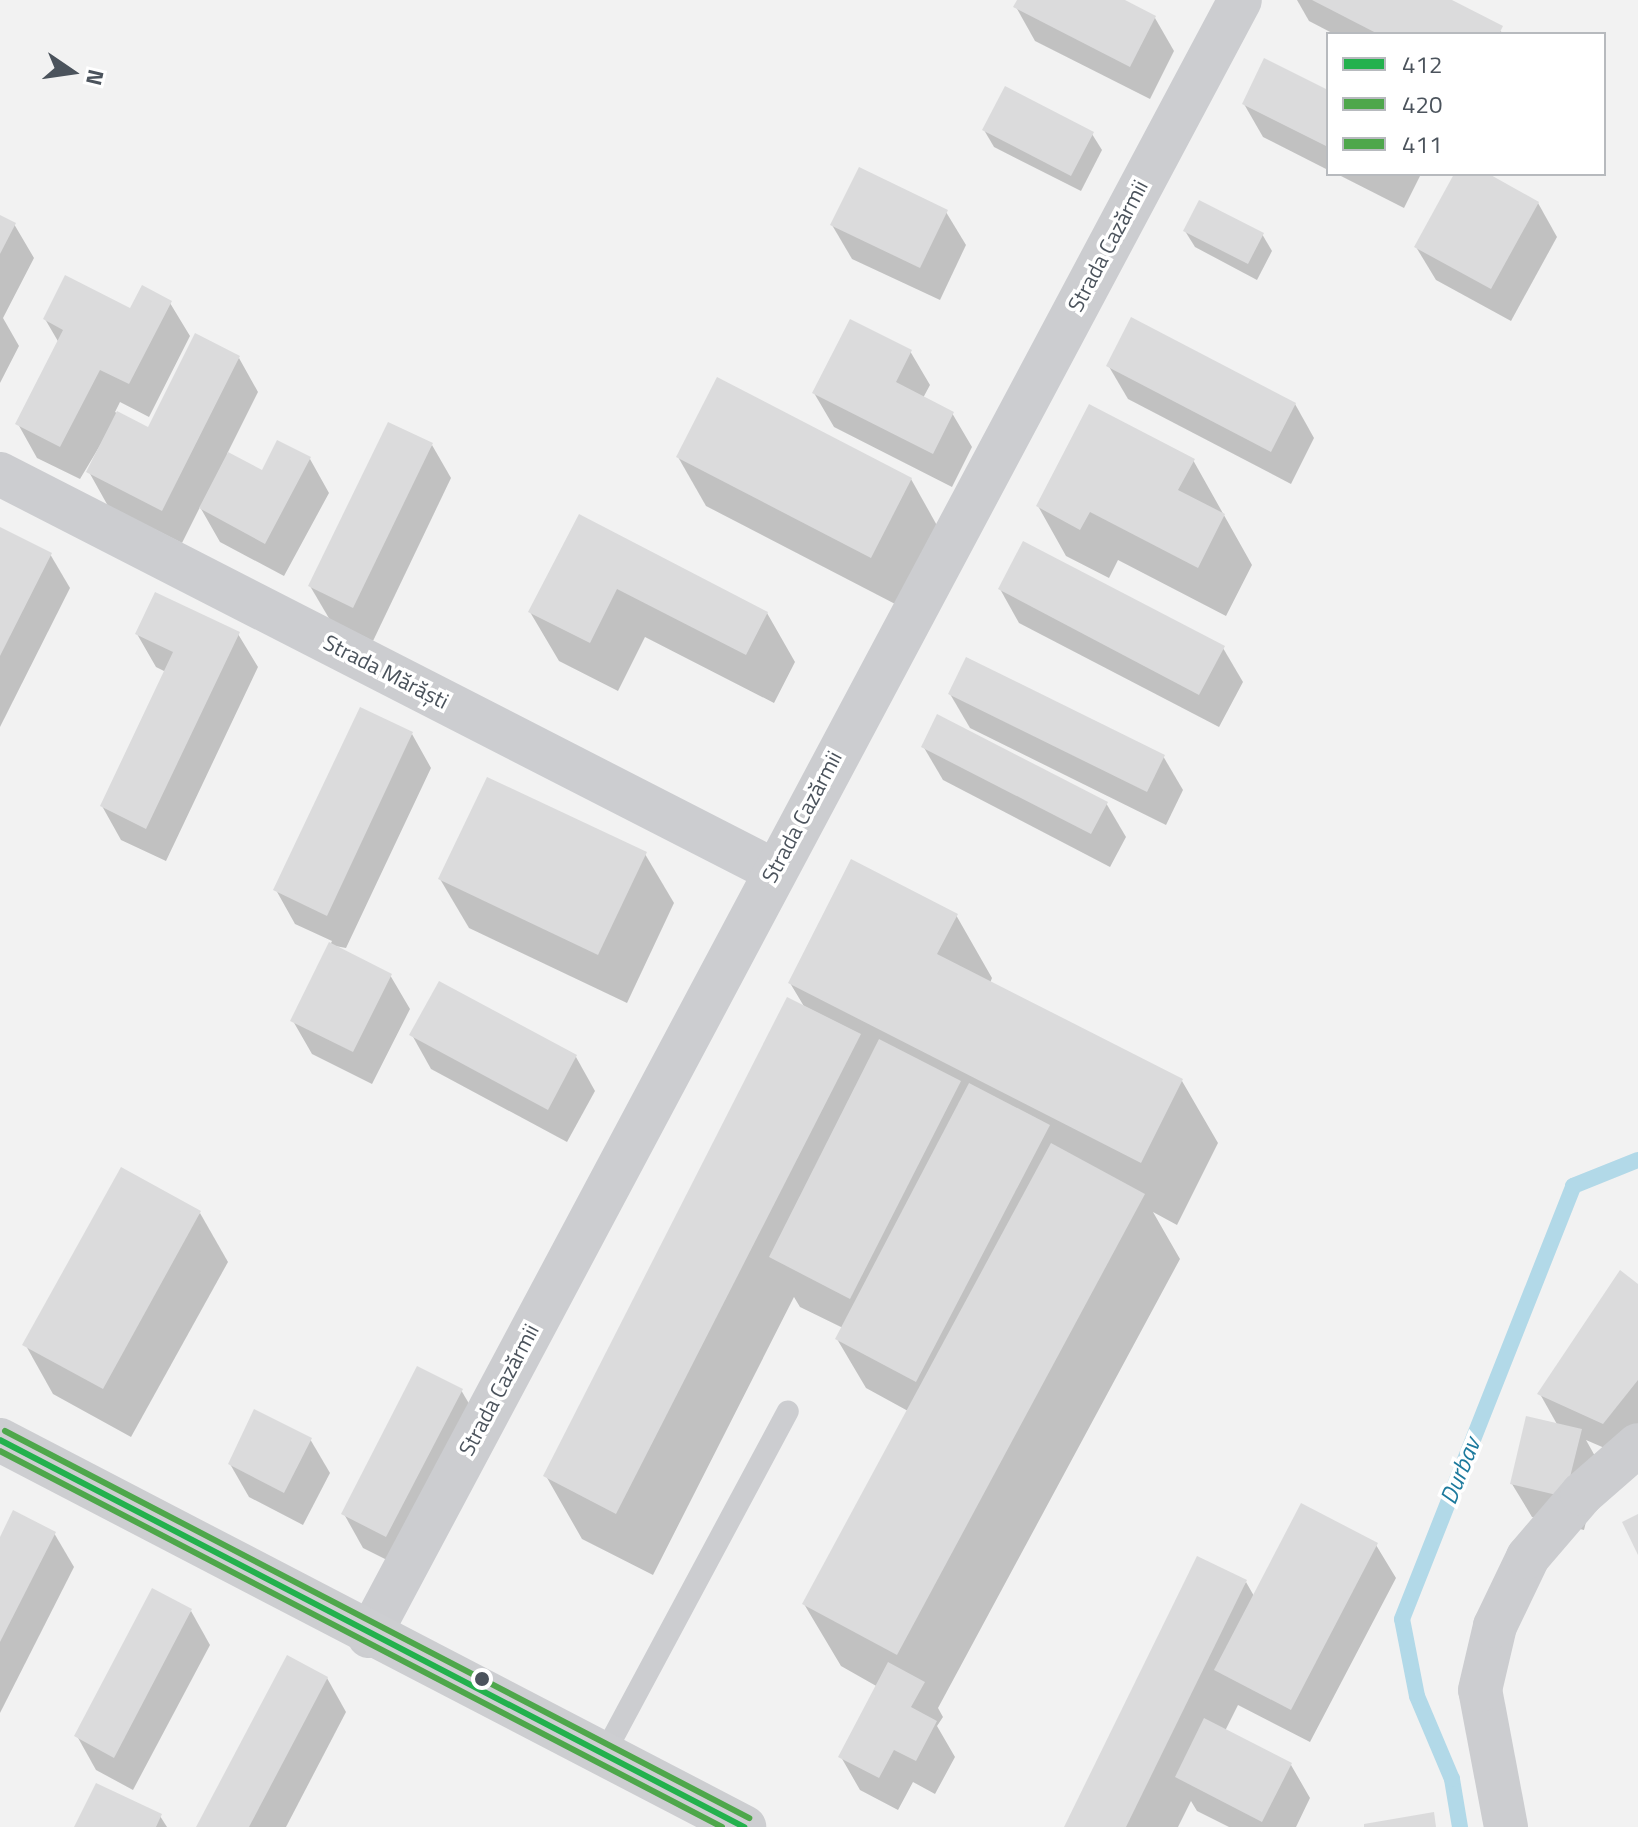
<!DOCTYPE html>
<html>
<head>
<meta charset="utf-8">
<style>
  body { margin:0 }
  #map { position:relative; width:1638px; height:1827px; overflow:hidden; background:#f2f2f2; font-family:"Titillium Web",sans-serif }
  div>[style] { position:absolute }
  .shadow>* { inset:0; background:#0003 }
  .stream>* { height:16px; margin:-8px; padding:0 8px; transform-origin:8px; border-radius:8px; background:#b2d9e8 }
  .building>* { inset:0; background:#dbdbdc }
  .lane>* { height:22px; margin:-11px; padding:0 11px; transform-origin:11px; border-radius:11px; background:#cccdd0 }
  .street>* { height:44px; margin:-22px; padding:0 22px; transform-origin:22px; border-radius:22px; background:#cccdd0 }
  .secondary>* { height:44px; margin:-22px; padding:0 22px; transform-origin:22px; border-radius:22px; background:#cdced1 }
  .bus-1>* { height:6px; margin:-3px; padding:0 3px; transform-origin:3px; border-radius:3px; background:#23b14d }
  .bus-2>* { height:6px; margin:-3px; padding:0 3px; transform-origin:3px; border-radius:3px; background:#4ea74b }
  .bus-3>* { height:6px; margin:-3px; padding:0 3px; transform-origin:3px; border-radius:3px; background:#4ea74b }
  .dots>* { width:22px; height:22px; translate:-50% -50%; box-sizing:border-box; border:4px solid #fff; border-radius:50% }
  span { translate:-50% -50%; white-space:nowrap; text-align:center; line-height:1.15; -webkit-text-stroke:7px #fff; paint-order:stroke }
  .street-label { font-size:22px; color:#4b535c }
  .water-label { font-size:24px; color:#1d7a9d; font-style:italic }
  .legend { position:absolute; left:1326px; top:32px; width:280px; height:144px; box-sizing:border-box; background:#fff; border:2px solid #b7babe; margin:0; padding:10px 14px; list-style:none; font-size:24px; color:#4b535c }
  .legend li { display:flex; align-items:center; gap:16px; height:40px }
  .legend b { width:40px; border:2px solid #b7babe }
  .north { position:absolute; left:32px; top:32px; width:80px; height:80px; -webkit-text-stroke:6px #fff; paint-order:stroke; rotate:103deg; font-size:22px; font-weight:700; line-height:32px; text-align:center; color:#4b535c }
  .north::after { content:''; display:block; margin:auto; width:28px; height:36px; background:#4b535c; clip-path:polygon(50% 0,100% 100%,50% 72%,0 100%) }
</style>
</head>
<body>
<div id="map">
  <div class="shadow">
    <i style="clip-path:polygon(1019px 0,1121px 0,1155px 18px,1174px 51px,1150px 99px,1035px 41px,1016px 7px)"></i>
    <i style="clip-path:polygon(1297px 0,1448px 0,1505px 34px,1334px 34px,1309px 21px)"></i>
    <i style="clip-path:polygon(1328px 92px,1328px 170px,1263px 137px,1244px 104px)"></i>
    <i style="clip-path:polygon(984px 130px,1092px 134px,1102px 150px,1081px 191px,994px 147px)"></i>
    <i style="clip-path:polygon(1337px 174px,1421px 174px,1404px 208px)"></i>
    <i style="clip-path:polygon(1456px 174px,1485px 174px,1538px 203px,1557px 237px,1511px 321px,1436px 280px,1416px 247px)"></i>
    <i style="clip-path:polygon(946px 212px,966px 245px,940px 300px,852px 259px,832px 225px)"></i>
    <i style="clip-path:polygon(0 217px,14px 224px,34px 258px,3px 318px,19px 346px,0 383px)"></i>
    <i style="clip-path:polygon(1185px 231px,1262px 234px,1272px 251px,1257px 280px,1195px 247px)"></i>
    <i style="clip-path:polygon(170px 303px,190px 336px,149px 417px,120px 402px,115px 412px,148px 430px,239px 358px,258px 392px,227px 454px,263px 472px,310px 459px,329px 493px,284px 576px,220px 542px,200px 507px,182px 543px,108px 506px,89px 472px,117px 417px,80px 479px,37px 458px,18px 424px,59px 343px,45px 319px)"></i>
    <i style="clip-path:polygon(910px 351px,930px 385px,923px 398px,952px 413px,972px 447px,952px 487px,834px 427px,814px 393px)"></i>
    <i style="clip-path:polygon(1108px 365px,1295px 404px,1314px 438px,1291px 484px,1128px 399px)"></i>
    <i style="clip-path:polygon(432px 445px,451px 478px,373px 641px,330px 620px,310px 586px)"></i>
    <i style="clip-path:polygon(678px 457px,911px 479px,939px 529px,899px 606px,706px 506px)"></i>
    <i style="clip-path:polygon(1193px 460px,1252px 565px,1226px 616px,1118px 560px,1109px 578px,1066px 556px,1038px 506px)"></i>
    <i style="clip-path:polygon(580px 517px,767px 613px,795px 662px,774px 703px,645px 637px,618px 691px,559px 661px,530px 612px)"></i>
    <i style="clip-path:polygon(0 529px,50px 554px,70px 588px,0 727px)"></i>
    <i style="clip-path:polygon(1000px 589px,1223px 648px,1243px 682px,1219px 727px,1019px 623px)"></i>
    <i style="clip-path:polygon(137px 634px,238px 634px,258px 667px,166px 861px,121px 840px,102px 806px,166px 672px,156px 667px)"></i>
    <i style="clip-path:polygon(950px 694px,1163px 756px,1183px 790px,1166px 825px,970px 728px)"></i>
    <i style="clip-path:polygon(412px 734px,431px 768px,346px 948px,330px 945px,390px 975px,410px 1009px,372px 1084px,312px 1054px,293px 1021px,332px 941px,295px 924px,276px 890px)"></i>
    <i style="clip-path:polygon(923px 746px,1106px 803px,1126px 837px,1110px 867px,943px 780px)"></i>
    <i style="clip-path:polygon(645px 854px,674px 903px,627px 1003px,469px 928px,440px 879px)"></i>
    <i style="clip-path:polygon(956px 915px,992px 978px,990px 983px,1182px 1081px,1218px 1143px,1177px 1225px,1153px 1212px,1180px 1259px,938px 1708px,943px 1717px,937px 1726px,955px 1757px,935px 1794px,913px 1782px,898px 1810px,860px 1790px,841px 1757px,878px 1687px,841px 1666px,804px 1604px,908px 1411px,866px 1388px,837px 1339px,843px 1328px,800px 1307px,794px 1297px,653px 1575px,582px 1539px,546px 1476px,805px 1008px,790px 983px)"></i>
    <i style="clip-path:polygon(412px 1035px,576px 1057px,595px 1091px,567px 1142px,431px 1069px)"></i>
    <i style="clip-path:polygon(200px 1213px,228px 1262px,131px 1437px,53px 1394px,25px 1344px)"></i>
    <i style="clip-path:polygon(1638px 1287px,1638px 1437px,1623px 1456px,1586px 1440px,1600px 1465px,1584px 1530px,1532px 1517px,1512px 1484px,1558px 1426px,1540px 1394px)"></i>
    <i style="clip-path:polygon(461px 1390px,481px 1424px,405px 1569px,363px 1548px,344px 1514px)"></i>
    <i style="clip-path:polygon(310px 1439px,330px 1473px,303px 1525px,249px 1497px,230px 1464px)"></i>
    <i style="clip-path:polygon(54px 1533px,74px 1567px,0 1713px,0 1541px)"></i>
    <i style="clip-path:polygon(1376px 1545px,1396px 1578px,1310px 1742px,1238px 1705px,1225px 1731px,1291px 1765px,1310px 1798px,1296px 1827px,1229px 1827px,1197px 1811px,1191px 1801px,1178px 1827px,1067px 1827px,1246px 1582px,1254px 1596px)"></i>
    <i style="clip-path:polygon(191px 1611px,210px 1645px,133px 1790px,96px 1770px,77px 1736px)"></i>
    <i style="clip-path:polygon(327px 1678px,346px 1712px,286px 1827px,199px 1827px)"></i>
    <i style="clip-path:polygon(160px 1816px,167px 1827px,76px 1827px)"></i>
  </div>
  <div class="stream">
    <i style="left:1460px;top:1827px;width:49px;rotate:-99.5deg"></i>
    <i style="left:1452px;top:1779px;width:90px;rotate:-112.9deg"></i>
    <i style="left:1417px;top:1696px;width:78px;rotate:-101deg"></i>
    <i style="left:1402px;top:1619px;width:466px;rotate:-68.4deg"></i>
    <i style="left:1573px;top:1186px;width:70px;rotate:-21.8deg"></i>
  </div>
  <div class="building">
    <i style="clip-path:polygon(1017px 0,1125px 0,1156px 16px,1130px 67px,1013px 7px)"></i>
    <i style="clip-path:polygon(1312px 0,1452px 0,1503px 26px,1499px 34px,1378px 34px)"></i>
    <i style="clip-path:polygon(1264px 58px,1328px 90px,1328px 147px,1242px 104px)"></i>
    <i style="clip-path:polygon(1005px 86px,1094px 132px,1071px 176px,982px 130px)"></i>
    <i style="clip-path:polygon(859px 167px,948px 210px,920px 268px,830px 225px)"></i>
    <i style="clip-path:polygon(1454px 174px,1489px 174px,1539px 202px,1491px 289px,1414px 247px)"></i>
    <i style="clip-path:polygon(1199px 200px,1264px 233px,1248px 264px,1183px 231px)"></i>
    <i style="clip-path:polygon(0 215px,16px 223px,0 254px)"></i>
    <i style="clip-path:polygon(65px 275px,130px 308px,142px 285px,172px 301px,129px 384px,100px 370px,60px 447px,15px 424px,63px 330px,43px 319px)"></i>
    <i style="clip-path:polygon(1131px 317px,1296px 403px,1271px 452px,1106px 366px)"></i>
    <i style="clip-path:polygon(850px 319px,912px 350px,896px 382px,954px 412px,933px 454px,812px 393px)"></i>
    <i style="clip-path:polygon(195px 333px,240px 356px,162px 511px,86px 472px,117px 411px,148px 427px)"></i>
    <i style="clip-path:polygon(717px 377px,912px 478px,871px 558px,676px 457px)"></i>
    <i style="clip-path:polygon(1089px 404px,1195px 459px,1178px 490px,1225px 514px,1198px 568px,1090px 512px,1080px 530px,1036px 506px)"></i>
    <i style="clip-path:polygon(388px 422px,433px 443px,353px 608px,308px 586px)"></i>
    <i style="clip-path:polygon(277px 440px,311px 457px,265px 544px,199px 508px,228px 452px,262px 470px)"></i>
    <i style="clip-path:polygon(579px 514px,768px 612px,746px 655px,617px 589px,590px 643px,528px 612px)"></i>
    <i style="clip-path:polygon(0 527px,52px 553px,0 656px)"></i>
    <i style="clip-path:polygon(1023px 541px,1225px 646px,1199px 695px,998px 589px)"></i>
    <i style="clip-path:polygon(155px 592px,240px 632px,146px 829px,100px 806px,173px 652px,135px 634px)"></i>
    <i style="clip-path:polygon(966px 657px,1165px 755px,1147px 792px,948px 694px)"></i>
    <i style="clip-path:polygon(360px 707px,413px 732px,327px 916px,273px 890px)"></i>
    <i style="clip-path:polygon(937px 714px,1108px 802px,1091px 834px,921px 747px)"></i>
    <i style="clip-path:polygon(487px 777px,647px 852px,598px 955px,438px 879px)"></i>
    <i style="clip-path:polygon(851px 859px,958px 914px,937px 954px,1183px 1079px,1141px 1163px,788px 983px)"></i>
    <i style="clip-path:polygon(329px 942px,392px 974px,353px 1052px,290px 1021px)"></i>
    <i style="clip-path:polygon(439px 981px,577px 1055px,548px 1110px,409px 1035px)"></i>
    <i style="clip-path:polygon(787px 997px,861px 1034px,616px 1514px,543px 1476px)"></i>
    <i style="clip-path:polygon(879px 1039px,961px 1081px,850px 1299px,769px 1257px)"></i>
    <i style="clip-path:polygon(969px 1083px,1050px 1125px,916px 1382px,835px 1339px)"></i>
    <i style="clip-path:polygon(1051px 1143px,1145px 1194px,897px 1655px,802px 1604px)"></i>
    <i style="clip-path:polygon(121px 1167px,201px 1211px,103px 1389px,22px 1345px)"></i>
    <i style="clip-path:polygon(1620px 1270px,1638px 1284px,1638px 1380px,1603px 1424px,1537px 1394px)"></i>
    <i style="clip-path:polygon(417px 1366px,463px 1389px,386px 1537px,341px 1514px)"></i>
    <i style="clip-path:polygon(254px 1409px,312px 1438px,284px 1493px,228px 1464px)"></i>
    <i style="clip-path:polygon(1526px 1416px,1582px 1429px,1565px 1497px,1510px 1484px)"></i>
    <i style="clip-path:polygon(1301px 1503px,1378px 1543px,1291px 1710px,1214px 1670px)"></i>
    <i style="clip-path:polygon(13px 1510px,56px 1532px,0 1642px,0 1537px)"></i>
    <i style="clip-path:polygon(1638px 1514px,1638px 1555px,1622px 1522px)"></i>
    <i style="clip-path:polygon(1197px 1556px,1247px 1580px,1126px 1827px,1064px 1827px)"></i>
    <i style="clip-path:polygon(152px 1588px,192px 1609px,114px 1758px,74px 1736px)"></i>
    <i style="clip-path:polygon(287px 1655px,328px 1677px,249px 1827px,196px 1827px)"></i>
    <i style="clip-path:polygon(888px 1662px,925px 1682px,911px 1707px,937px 1721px,916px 1761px,894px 1750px,879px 1778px,838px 1757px)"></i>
    <i style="clip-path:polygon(1204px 1718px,1292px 1763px,1262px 1822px,1175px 1777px)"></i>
    <i style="clip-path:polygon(96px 1783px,162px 1814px,156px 1827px,74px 1827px)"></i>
    <i style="clip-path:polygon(1434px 1812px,1436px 1827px,1364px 1827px,1364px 1824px)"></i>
  </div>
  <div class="lane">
    <i style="left:603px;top:1756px;width:391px;rotate:-61.8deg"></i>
  </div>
  <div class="street">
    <i style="left:0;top:474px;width:869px;rotate:27.13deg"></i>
    <i style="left:369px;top:1636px;width:1853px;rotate:-61.97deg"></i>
    <i style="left:1506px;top:1827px;width:139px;rotate:-100.7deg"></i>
    <i style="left:1480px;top:1690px;width:66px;rotate:-76.8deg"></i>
    <i style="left:1495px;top:1626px;width:76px;rotate:-64.4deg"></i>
    <i style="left:1528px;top:1557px;width:83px;rotate:-49.4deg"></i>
    <i style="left:1582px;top:1494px;width:74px;rotate:-41.2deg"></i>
  </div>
  <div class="secondary">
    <i style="left:0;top:1440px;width:839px;rotate:27.48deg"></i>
  </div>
  <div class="bus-1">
    <i style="left:0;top:1440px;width:839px;rotate:27.48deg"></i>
  </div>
  <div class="bus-2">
    <i style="left:0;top:1451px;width:814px;rotate:27.51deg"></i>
  </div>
  <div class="bus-3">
    <i style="left:5px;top:1431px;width:839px;rotate:27.48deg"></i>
  </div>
  <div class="dots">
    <i style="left:482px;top:1679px;background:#4b535c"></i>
  </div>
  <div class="street-label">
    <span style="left:1108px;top:246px;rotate:-62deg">Strada Cazărmii</span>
    <span style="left:386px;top:672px;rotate:27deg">Strada Mărăști</span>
    <span style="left:802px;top:817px;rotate:-62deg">Strada Cazărmii</span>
    <span style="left:499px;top:1390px;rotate:-62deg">Strada Cazărmii</span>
  </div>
  <div class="water-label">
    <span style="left:1460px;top:1471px;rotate:-68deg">Durbav</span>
  </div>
  <ul class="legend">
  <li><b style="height:10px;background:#23b14d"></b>412</li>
  <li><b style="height:10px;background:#4ea74b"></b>420</li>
  <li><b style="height:10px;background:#4ea74b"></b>411</li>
  </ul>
  <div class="north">N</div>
</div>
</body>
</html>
